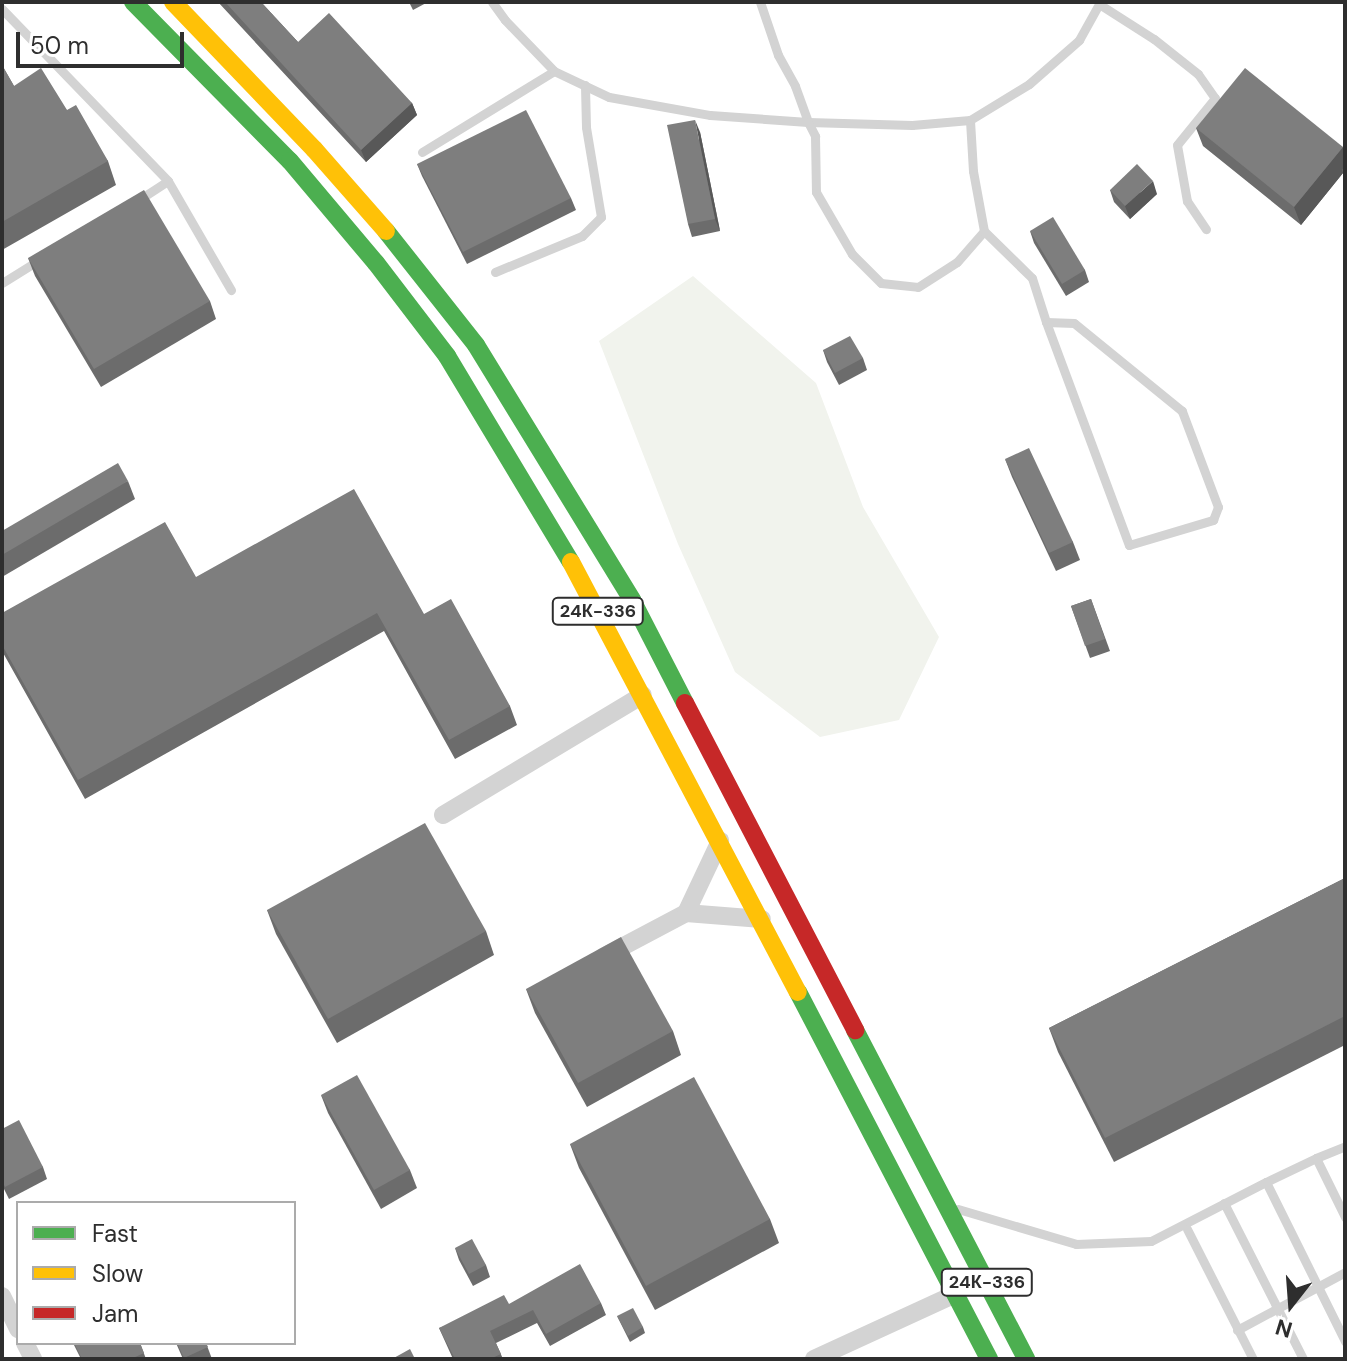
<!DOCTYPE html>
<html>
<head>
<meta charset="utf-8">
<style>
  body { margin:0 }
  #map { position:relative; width:1347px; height:1361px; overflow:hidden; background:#fff; font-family:"DM Sans",sans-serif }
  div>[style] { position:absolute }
  .green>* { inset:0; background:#f1f3ed }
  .lane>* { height:9px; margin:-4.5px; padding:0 4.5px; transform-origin:4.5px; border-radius:4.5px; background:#d3d3d3 }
  .street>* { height:18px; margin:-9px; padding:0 9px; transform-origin:9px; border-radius:9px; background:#d3d3d3 }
  .fast>* { height:18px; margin:-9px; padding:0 9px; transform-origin:9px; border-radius:9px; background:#4caf50 }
  .slow>* { height:18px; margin:-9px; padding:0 9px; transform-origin:9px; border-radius:9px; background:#ffc107 }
  .jam>* { height:18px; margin:-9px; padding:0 9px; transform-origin:9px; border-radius:9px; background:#c62828 }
  .wall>* { inset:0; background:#6c6c6c }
  .shaded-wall>* { inset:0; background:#585858 }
  .building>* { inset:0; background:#7e7e7e }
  span { translate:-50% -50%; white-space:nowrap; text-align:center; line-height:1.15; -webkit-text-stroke:8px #fff; paint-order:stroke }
  .shield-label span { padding:2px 6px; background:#fff; border:2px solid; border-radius:6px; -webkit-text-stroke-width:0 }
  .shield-label { font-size:18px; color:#2e2e2e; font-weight:700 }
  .frame { position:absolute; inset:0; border:4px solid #2e2e2e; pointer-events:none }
  .legend { position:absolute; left:16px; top:1201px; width:280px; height:144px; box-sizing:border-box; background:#fff; border:2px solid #ababab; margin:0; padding:10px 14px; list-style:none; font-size:24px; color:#2e2e2e }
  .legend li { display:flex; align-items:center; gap:16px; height:40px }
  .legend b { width:40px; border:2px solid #ababab }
  .north { position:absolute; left:1251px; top:1265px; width:80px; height:80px; -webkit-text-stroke:6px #fff; paint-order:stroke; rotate:197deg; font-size:22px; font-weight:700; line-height:32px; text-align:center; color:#2e2e2e }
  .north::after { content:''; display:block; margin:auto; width:28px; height:36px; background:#2e2e2e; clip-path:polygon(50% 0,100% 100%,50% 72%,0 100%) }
  .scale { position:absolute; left:16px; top:32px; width:168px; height:36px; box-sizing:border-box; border:4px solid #2e2e2e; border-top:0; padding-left:10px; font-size:24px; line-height:28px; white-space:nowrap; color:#2e2e2e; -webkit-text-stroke:6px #fff; paint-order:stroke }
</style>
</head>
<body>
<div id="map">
  <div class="green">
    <i style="clip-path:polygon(693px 276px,816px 383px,863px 507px,939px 637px,899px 720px,820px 737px,735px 672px,678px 544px,599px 341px)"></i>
  </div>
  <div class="lane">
    <i style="left:492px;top:2px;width:22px;rotate:54deg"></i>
    <i style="left:505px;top:20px;width:71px;rotate:46.1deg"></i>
    <i style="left:760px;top:2px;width:56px;rotate:71.2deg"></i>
    <i style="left:778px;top:55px;width:35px;rotate:61deg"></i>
    <i style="left:795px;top:86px;width:38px;rotate:70deg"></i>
    <i style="left:808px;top:122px;width:104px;rotate:1.7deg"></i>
    <i style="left:912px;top:125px;width:58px;rotate:-4.9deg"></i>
    <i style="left:2px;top:9px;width:239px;rotate:46deg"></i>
    <i style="left:168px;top:181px;width:126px;rotate:60deg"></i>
    <i style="left:422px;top:152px;width:155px;rotate:-31.5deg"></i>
    <i style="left:554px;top:71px;width:61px;rotate:25.3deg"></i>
    <i style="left:609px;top:97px;width:103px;rotate:10.1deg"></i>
    <i style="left:710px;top:115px;width:98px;rotate:4.1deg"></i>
    <i style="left:808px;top:122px;width:16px;rotate:63deg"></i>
    <i style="left:815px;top:136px;width:56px;rotate:89deg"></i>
    <i style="left:816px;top:192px;width:72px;rotate:59.9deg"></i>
    <i style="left:852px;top:254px;width:41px;rotate:45deg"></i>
    <i style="left:881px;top:283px;width:37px;rotate:6deg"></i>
    <i style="left:918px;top:287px;width:46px;rotate:-32.7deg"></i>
    <i style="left:957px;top:262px;width:41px;rotate:-48.9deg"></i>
    <i style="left:984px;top:231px;width:61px;rotate:-100.4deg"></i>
    <i style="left:973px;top:171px;width:51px;rotate:-93.4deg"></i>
    <i style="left:970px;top:120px;width:69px;rotate:-31.4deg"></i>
    <i style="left:1029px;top:84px;width:67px;rotate:-41.3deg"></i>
    <i style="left:1079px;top:40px;width:41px;rotate:-60.9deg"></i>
    <i style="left:1099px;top:4px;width:65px;rotate:32.5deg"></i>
    <i style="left:1154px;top:39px;width:56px;rotate:38.5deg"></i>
    <i style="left:1198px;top:74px;width:29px;rotate:55deg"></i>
    <i style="left:1215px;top:98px;width:60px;rotate:129deg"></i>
    <i style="left:1177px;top:145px;width:57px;rotate:79.9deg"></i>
    <i style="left:1187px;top:201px;width:34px;rotate:56deg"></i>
    <i style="left:137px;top:201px;width:37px;rotate:-33deg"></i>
    <i style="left:984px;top:231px;width:67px;rotate:44.4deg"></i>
    <i style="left:1032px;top:278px;width:46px;rotate:72.3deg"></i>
    <i style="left:1046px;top:322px;width:238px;rotate:69.6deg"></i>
    <i style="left:1129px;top:545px;width:88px;rotate:-16.6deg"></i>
    <i style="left:1213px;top:520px;width:14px;rotate:-69deg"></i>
    <i style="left:1218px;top:507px;width:103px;rotate:-110.6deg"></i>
    <i style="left:1182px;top:411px;width:139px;rotate:-140.8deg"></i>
    <i style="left:1074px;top:323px;width:28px;rotate:-178deg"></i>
    <i style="left:495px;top:272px;width:94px;rotate:-22.5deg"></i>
    <i style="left:582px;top:236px;width:27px;rotate:-45deg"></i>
    <i style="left:601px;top:217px;width:91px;rotate:-99.5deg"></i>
    <i style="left:586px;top:127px;width:42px;rotate:-91.4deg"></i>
    <i style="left:2px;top:283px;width:44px;rotate:-31.9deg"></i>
    <i style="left:1316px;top:1158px;width:31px;rotate:-22deg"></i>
    <i style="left:1266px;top:1182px;width:55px;rotate:-25.6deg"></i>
    <i style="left:1316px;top:1158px;width:66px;rotate:63.8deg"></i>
    <i style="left:1224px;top:1203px;width:175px;rotate:63.1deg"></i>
    <i style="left:958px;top:1209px;width:123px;rotate:16.5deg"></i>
    <i style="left:1076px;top:1244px;width:75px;rotate:-2.3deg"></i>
    <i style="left:1151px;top:1241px;width:129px;rotate:-27.2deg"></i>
    <i style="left:1266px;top:1182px;width:178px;rotate:63.6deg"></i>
    <i style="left:1187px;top:1229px;width:146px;rotate:63.1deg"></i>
    <i style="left:1237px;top:1330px;width:123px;rotate:-28.2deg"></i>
  </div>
  <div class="street">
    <i style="left:443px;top:815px;width:233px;rotate:-31deg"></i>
    <i style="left:686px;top:913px;width:76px;rotate:4.5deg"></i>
    <i style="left:603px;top:957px;width:94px;rotate:-27.9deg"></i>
    <i style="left:686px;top:913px;width:80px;rotate:-64.7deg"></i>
    <i style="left:2px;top:1296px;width:37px;rotate:64deg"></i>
    <i style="left:25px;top:1343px;width:18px;rotate:63deg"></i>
    <i style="left:814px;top:1359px;width:155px;rotate:-24.7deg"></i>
  </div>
  <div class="fast">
    <i style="left:133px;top:2px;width:223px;rotate:45.4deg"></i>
    <i style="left:290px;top:161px;width:133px;rotate:49.9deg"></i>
    <i style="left:376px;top:263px;width:117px;rotate:52.6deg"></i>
    <i style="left:447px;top:356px;width:240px;rotate:59deg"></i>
    <i style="left:386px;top:231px;width:145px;rotate:51.7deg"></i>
    <i style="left:476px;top:345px;width:299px;rotate:58.5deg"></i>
    <i style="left:632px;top:600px;width:116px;rotate:62.8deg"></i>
    <i style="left:798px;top:992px;width:414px;rotate:62.5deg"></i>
    <i style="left:855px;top:1030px;width:371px;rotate:62.5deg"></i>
  </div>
  <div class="slow">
    <i style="left:173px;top:2px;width:204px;rotate:46.2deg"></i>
    <i style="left:314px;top:149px;width:109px;rotate:48.7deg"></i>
    <i style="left:571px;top:562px;width:486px;rotate:62.2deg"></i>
  </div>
  <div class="jam">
    <i style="left:685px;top:703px;width:369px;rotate:62.5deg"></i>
  </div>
  <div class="wall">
    <i style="clip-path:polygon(218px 2px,261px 2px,298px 42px,412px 103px,417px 115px,366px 162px)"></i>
    <i style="clip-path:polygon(409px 2px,428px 2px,413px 10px)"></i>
    <i style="clip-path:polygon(2px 65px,14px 86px,67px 110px,108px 161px,116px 185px,2px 250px)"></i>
    <i style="clip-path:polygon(1196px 128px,1343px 147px,1345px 151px,1345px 178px,1343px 173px,1301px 225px,1203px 146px)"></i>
    <i style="clip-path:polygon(700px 132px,720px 231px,692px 237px,688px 224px)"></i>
    <i style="clip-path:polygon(417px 164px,571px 198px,576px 210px,467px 264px,422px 176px)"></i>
    <i style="clip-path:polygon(1110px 190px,1157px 194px,1130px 219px,1114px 202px)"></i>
    <i style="clip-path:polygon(1030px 231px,1085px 270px,1089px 282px,1066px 296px,1034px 243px)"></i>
    <i style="clip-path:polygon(28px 258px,210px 301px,216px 319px,101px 387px,35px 276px)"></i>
    <i style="clip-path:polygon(823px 350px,863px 358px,867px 370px,839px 385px,827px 362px)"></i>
    <i style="clip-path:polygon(1005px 459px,1073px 542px,1080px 560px,1056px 571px,1012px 477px)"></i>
    <i style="clip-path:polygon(128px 481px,135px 499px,2px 577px,2px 531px)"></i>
    <i style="clip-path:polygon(196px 577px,424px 614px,510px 706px,517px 725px,455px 759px,384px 631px,85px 799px,2px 651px,2px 613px)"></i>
    <i style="clip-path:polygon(1091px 599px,1110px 651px,1090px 658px,1071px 606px)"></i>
    <i style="clip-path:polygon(1345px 878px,1345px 1045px,1114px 1162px,1058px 1052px,1049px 1028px)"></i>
    <i style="clip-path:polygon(267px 910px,486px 931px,494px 955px,337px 1043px,276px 934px)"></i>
    <i style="clip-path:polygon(526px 989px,673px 1031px,681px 1055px,587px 1107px,535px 1013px)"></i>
    <i style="clip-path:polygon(321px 1095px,410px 1170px,417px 1188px,381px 1209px,328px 1113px)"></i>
    <i style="clip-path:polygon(2px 1129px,43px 1167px,47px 1179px,9px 1199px,2px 1185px)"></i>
    <i style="clip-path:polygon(570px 1144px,770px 1219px,779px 1243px,655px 1310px,579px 1168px)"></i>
    <i style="clip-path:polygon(455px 1248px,486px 1265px,490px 1277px,473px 1286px,459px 1260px)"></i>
    <i style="clip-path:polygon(601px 1303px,606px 1315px,550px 1346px,537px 1323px,496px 1343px,503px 1359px,453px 1359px,439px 1328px,509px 1304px)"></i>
    <i style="clip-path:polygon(617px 1316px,643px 1327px,645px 1333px,630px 1342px)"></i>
    <i style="clip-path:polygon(73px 1343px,140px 1343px,146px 1359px,81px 1359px)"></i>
    <i style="clip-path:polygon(176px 1343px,206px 1343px,212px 1359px,183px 1359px)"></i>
  </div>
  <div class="shaded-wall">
    <i style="clip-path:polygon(412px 103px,417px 115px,366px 162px,361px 150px)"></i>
    <i style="clip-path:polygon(695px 120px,700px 132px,720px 231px,715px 219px)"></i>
    <i style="clip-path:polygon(1343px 147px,1345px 151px,1345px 171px,1342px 169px,1343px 173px,1301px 225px,1294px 207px)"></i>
    <i style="clip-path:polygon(1153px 181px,1157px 194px,1130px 219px,1125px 206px)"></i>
  </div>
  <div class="building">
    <i style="clip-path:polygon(225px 2px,261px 2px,298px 42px,329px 13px,412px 103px,361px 150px)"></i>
    <i style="clip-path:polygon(2px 65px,14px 86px,41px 68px,67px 110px,76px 105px,108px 161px,2px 222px)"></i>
    <i style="clip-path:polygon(1245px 68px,1343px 147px,1294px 207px,1196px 128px)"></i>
    <i style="clip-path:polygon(526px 110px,571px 198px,463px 252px,417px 164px)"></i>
    <i style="clip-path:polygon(695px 120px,715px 219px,688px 224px,667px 125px)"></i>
    <i style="clip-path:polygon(1137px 164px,1153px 181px,1125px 206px,1110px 190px)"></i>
    <i style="clip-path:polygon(144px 190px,210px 301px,94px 369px,28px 258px)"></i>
    <i style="clip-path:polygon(1053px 217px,1085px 270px,1062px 284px,1030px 231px)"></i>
    <i style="clip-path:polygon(850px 336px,863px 358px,835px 373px,823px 350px)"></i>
    <i style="clip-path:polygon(1029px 448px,1073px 542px,1049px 553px,1005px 459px)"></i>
    <i style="clip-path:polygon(118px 463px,128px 481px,2px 555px,2px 531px)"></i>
    <i style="clip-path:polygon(354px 489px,424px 614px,451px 599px,510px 706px,449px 740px,377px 613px,78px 780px,2px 645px,2px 613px,165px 522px,196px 577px)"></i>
    <i style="clip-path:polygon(1091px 599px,1105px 639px,1085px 646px,1071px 606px)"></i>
    <i style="clip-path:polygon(425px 823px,486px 931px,328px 1019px,267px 910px)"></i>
    <i style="clip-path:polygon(1345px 878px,1345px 1016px,1105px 1138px,1049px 1028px)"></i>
    <i style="clip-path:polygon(621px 937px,673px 1031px,578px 1083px,526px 989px)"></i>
    <i style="clip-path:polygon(357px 1075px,410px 1170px,374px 1190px,321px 1095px)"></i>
    <i style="clip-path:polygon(694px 1077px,770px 1219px,646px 1286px,570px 1144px)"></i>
    <i style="clip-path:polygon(19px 1120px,43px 1167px,5px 1187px,2px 1181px,2px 1129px)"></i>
    <i style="clip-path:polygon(472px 1239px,486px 1265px,469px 1274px,455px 1248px)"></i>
    <i style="clip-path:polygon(580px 1264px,601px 1303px,546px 1334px,533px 1310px,490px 1331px,501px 1354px,490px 1359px,455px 1359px,439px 1328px,504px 1295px,509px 1304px)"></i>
    <i style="clip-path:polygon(633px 1308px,643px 1327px,628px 1336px,617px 1316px)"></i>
    <i style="clip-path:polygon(74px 1343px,140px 1343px,144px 1353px,131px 1359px,82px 1359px)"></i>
    <i style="clip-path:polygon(177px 1343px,206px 1343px,208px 1347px,184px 1358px)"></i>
    <i style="clip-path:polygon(410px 1349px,415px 1359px,392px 1359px)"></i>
  </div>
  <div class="shield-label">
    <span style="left:598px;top:611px">24К-336</span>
    <span style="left:987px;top:1282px">24К-336</span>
  </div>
  <div class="frame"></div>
  <ul class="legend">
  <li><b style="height:10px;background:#4caf50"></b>Fast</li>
  <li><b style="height:10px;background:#ffc107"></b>Slow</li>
  <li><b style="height:10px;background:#c62828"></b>Jam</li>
  </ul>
  <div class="north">N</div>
  <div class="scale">50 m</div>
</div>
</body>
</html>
